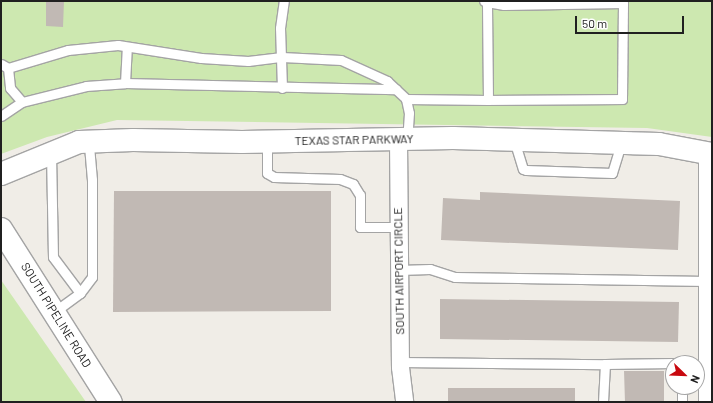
<!DOCTYPE html>
<html>
<head>
<meta charset="utf-8">
<style>
  body { margin:0 }
  #map { position:relative; width:713px; height:403px; overflow:hidden; background:#f0ede7; font-family:Barlow,sans-serif }
  div>[style] { position:absolute }
  .grass>* { inset:0; background:#cde8b0 }
  .building>* { inset:0; background:#c1b9b4 }
  .roads { filter:drop-shadow(1px 0 #a4a4a4) drop-shadow(-1px 0 #a4a4a4) drop-shadow(0 1px #a4a4a4) drop-shadow(0 -1px #a4a4a4) }
  .service>* { height:9px; margin:-4.5px; padding:0 4.5px; transform-origin:4.5px; border-radius:4.5px; background:#fff }
  .minor>* { height:17px; margin:-8.5px; padding:0 8.5px; transform-origin:8.5px; border-radius:8.5px; background:#fff }
  .tertiary>* { height:22px; margin:-11px; padding:0 11px; transform-origin:11px; border-radius:11px; background:#fff }
  span { translate:-50% -50%; white-space:nowrap; text-align:center; line-height:1.15; -webkit-text-stroke:4px #fff; paint-order:stroke }
  .street-label { font-size:12px; color:#202020 }
  .frame { position:absolute; inset:0; border:2px solid #202020; pointer-events:none }
  .north { position:absolute; left:665px; top:355px; width:40px; height:40px; box-sizing:border-box; background:#fff; border:1px solid #a6a6a6; border-radius:50%; rotate:113deg; font-size:11px; font-weight:700; line-height:16px; text-align:center; color:#202020 }
  .north::after { content:''; display:block; margin:auto; width:14px; height:18px; background:#c8090f; clip-path:polygon(50% 0,100% 100%,50% 72%,0 100%) }
  .scale { position:absolute; left:575px; top:16px; width:109px; height:18px; box-sizing:border-box; border:2px solid #202020; border-top:0; padding-left:5px; font-size:12px; line-height:14px; white-space:nowrap; color:#202020; -webkit-text-stroke:3px #fff; paint-order:stroke }
</style>
</head>
<body>
<div id="map">
  <div class="grass">
    <i style="clip-path:polygon(1px 1px,712px 1px,712px 137px,647px 128px,117px 120px,47px 137px,1px 154px)"></i>
    <i style="clip-path:polygon(1px 280px,86px 402px,1px 402px)"></i>
  </div>
  <div class="building">
    <i style="clip-path:polygon(46px 1px,64px 1px,63px 27px,46px 26px)"></i>
    <i style="clip-path:polygon(114px 191px,331px 191px,331px 311px,113px 312px)"></i>
    <i style="clip-path:polygon(480px 192px,680px 201px,678px 250px,441px 240px,443px 198px,480px 200px)"></i>
    <i style="clip-path:polygon(440px 299px,679px 302px,678px 342px,440px 339px)"></i>
    <i style="clip-path:polygon(624px 371px,664px 371px,664px 402px,625px 402px)"></i>
    <i style="clip-path:polygon(448px 388px,575px 388px,575px 402px,448px 402px)"></i>
  </div>
  <div class="roads">
    <div class="service">
      <i style="left:487px;top:2px;width:17px;rotate:10deg"></i>
      <i style="left:504px;top:5px;width:119px;rotate:-1deg"></i>
      <i style="left:623px;top:3px;width:96px;rotate:90.6deg"></i>
      <i style="left:622px;top:99px;width:134px;rotate:179.6deg"></i>
      <i style="left:1px;top:64px;width:8px;rotate:30deg"></i>
      <i style="left:8px;top:68px;width:63px;rotate:-16.7deg"></i>
      <i style="left:68px;top:50px;width:50px;rotate:-5.7deg"></i>
      <i style="left:118px;top:45px;width:84px;rotate:8.9deg"></i>
      <i style="left:201px;top:58px;width:47px;rotate:3.7deg"></i>
      <i style="left:248px;top:61px;width:34px;rotate:-7deg"></i>
      <i style="left:282px;top:57px;width:59px;rotate:2.9deg"></i>
      <i style="left:341px;top:60px;width:51px;rotate:24.5deg"></i>
      <i style="left:387px;top:81px;width:26px;rotate:43deg"></i>
      <i style="left:406px;top:99px;width:14px;rotate:78deg"></i>
      <i style="left:409px;top:113px;width:26px;rotate:94deg"></i>
      <i style="left:8px;top:68px;width:20px;rotate:84deg"></i>
      <i style="left:10px;top:88px;width:18px;rotate:49deg"></i>
      <i style="left:125px;top:83px;width:36px;rotate:-87deg"></i>
      <i style="left:282px;top:88px;width:60px;rotate:-91.9deg"></i>
      <i style="left:280px;top:28px;width:27px;rotate:-82deg"></i>
      <i style="left:406px;top:99px;width:82px;rotate:0.7deg"></i>
      <i style="left:488px;top:100px;width:98px;rotate:-90.6deg"></i>
      <i style="left:487px;top:2px;width:3px;rotate:-162deg"></i>
      <i style="left:1px;top:116px;width:25px;rotate:-34deg"></i>
      <i style="left:22px;top:102px;width:66px;rotate:-14deg"></i>
      <i style="left:86px;top:86px;width:39px;rotate:-4deg"></i>
      <i style="left:125px;top:83px;width:271px;rotate:1.3deg"></i>
      <i style="left:514px;top:140px;width:30px;rotate:73deg"></i>
      <i style="left:523px;top:169px;width:3px;rotate:18deg"></i>
      <i style="left:526px;top:170px;width:86px;rotate:2deg"></i>
      <i style="left:612px;top:173px;width:31px;rotate:-73deg"></i>
      <i style="left:267px;top:141px;width:32px;rotate:90deg"></i>
      <i style="left:267px;top:173px;width:8px;rotate:30deg"></i>
      <i style="left:274px;top:177px;width:66px;rotate:1.7deg"></i>
      <i style="left:340px;top:179px;width:14px;rotate:21deg"></i>
      <i style="left:353px;top:184px;width:13px;rotate:58deg"></i>
      <i style="left:360px;top:195px;width:32px;rotate:90deg"></i>
      <i style="left:360px;top:227px;width:39px"></i>
      <i style="left:51px;top:153px;width:104px;rotate:88.9deg"></i>
      <i style="left:53px;top:257px;width:45px;rotate:53.1deg"></i>
      <i style="left:399px;top:270px;width:31px;rotate:-2deg"></i>
      <i style="left:430px;top:269px;width:26px;rotate:18deg"></i>
      <i style="left:455px;top:277px;width:252px;rotate:0.9deg"></i>
      <i style="left:54px;top:312px;width:32px;rotate:-36deg"></i>
      <i style="left:80px;top:293px;width:20px;rotate:-53deg"></i>
      <i style="left:92px;top:277px;width:97px;rotate:-90deg"></i>
      <i style="left:92px;top:180px;width:38px;rotate:-95deg"></i>
      <i style="left:400px;top:362px;width:205px;rotate:0.6deg"></i>
      <i style="left:603px;top:402px;width:38px;rotate:-87deg"></i>
      <i style="left:605px;top:364px;width:68px;rotate:-0.8deg"></i>
      <i style="left:682px;top:402px;width:15px;rotate:-90deg"></i>
    </div>
    <div class="minor">
      <i style="left:398px;top:139px;width:228px;rotate:89.5deg"></i>
      <i style="left:400px;top:367px;width:35px;rotate:83deg"></i>
      <i style="left:707px;top:402px;width:249px;rotate:-90deg"></i>
    </div>
    <div class="tertiary">
      <i style="left:1px;top:174px;width:84px;rotate:-22.3deg"></i>
      <i style="left:79px;top:142px;width:54px;rotate:-2.1deg"></i>
      <i style="left:133px;top:140px;width:109px;rotate:1.1deg"></i>
      <i style="left:242px;top:142px;width:211px;rotate:-1.1deg"></i>
      <i style="left:453px;top:138px;width:206px;rotate:1.7deg"></i>
      <i style="left:659px;top:144px;width:54px;rotate:10.7deg"></i>
      <i style="left:1px;top:229px;width:205px;rotate:57.6deg"></i>
    </div>
  </div>
  <div class="street-label">
    <span style="left:354px;top:140px;rotate:-1deg">TEXAS STAR PARKWAY</span>
    <span style="left:399px;top:271px;rotate:-91deg">SOUTH AIRPORT CIRCLE</span>
    <span style="left:56px;top:315px;rotate:58deg">SOUTH PIPELINE ROAD</span>
  </div>
  <div class="frame"></div>
  <div class="north">N</div>
  <div class="scale">50 m</div>
</div>
</body>
</html>
